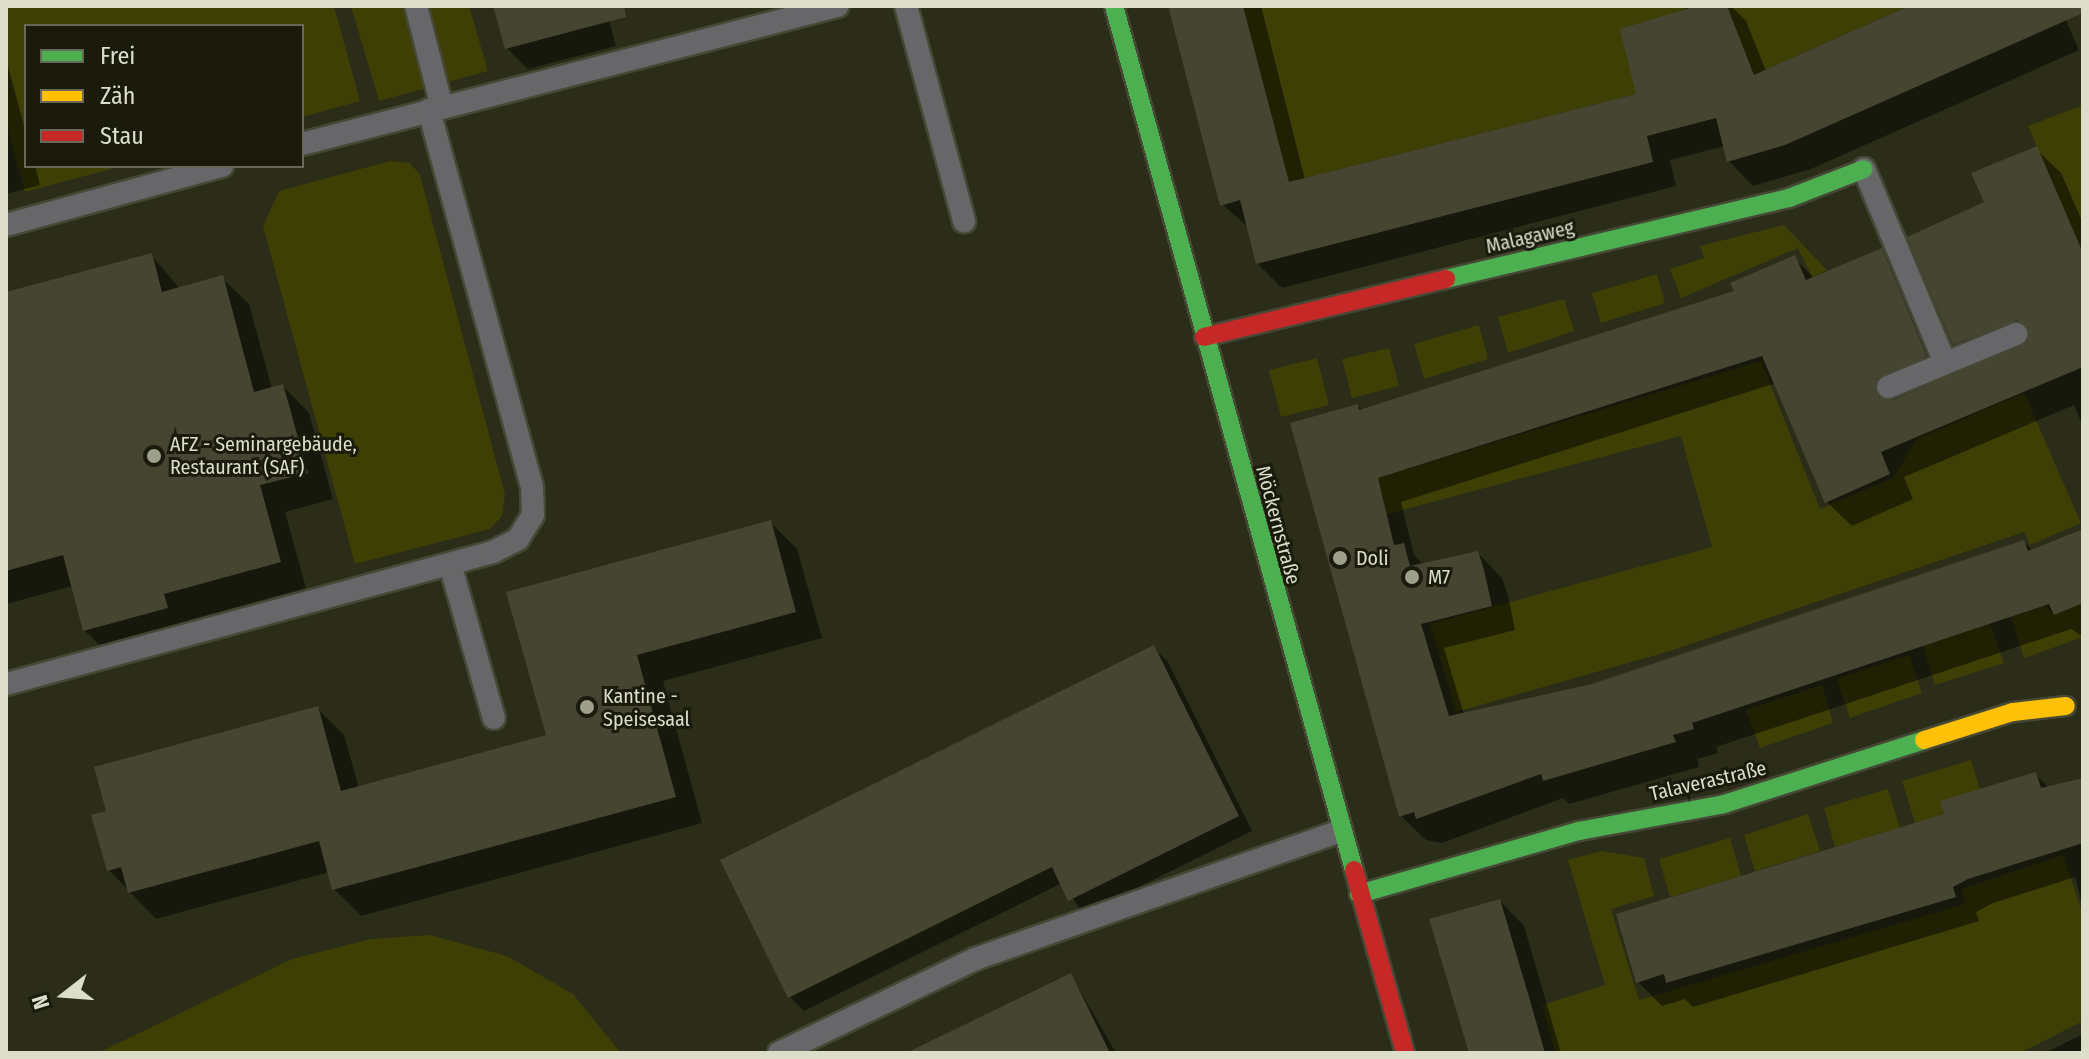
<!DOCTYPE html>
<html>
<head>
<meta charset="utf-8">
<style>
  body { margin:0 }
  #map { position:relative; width:2089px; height:1059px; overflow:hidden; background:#2b2d18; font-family:"Fira Sans Condensed",sans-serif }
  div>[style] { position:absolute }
  .green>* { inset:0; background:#3d3f05 }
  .shadow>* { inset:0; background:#0007 }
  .building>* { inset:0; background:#464532 }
  .roads { filter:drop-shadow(2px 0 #464836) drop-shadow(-2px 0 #464836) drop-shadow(0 2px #464836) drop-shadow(0 -2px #464836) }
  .lane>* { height:22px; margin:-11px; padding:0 11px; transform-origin:11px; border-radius:11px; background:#676769 }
  .fast>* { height:18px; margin:-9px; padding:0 9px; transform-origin:9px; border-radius:9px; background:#4caf50 }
  .slow>* { height:18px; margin:-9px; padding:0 9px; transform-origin:9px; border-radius:9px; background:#ffc107 }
  .jam>* { height:18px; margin:-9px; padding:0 9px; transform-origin:9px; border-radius:9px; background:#c62828 }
  .dots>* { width:22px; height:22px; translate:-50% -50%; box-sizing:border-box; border:4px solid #1a1b0c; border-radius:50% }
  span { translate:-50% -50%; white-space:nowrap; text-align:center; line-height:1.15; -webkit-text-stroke:6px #1a1b0c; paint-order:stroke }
  .street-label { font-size:20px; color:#dcdec9 }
  .poi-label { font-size:20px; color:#dcdec9 }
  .left { translate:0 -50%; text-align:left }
  .frame { position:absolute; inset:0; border:8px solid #dcdec9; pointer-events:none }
  .legend { position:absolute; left:24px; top:24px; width:280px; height:144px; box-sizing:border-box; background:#1a1b0c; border:2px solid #686958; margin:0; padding:10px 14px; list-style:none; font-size:24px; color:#dcdec9 }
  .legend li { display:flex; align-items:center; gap:16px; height:40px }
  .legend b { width:40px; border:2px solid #686958 }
  .north { position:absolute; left:24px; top:955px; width:80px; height:80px; -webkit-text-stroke:6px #1a1b0c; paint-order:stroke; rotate:253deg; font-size:22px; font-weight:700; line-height:32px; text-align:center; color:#dcdec9 }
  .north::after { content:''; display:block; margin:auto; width:28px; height:36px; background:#dcdec9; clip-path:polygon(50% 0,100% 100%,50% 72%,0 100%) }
</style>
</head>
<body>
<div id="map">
  <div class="green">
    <i style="clip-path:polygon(6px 6px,334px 6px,360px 101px,302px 117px,302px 26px,26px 26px,26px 166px,122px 166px,25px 192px,6px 122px)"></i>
    <i style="clip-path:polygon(351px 6px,469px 6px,488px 71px,379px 101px)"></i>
    <i style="clip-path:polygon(1243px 6px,1696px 6px,1636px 94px,1289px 182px)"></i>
    <i style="clip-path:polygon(1727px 6px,1901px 6px,1902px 9px,1754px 75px)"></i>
    <i style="clip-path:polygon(2083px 105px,2083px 254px,2028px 126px)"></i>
    <i style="clip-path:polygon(390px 161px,410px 163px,420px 175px,505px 495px,502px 516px,490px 529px,355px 564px,263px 226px,279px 191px)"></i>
    <i style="clip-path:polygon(1784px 225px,1827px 270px,1812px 277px,1798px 248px,1681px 298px,1670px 269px,1704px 258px,1700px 246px)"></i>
    <i style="clip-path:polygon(1657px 274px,1665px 303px,1601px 323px,1592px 293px)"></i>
    <i style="clip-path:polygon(1564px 299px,1574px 331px,1508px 353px,1498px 317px)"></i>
    <i style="clip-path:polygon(1479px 325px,1488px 359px,1424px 379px,1414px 344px)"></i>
    <i style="clip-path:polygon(1389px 348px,1399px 386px,1352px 398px,1342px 359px)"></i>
    <i style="clip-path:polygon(1317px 358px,1329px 405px,1281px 417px,1269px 370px)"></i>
    <i style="clip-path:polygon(1761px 361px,1820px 509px,1893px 478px,1917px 439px,2024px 393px,2081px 523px,2030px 545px,2024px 532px,1670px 651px,1456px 712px,1430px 624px,1712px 547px,1681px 436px,1387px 514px,1378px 478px)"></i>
    <i style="clip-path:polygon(2083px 603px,2083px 637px,2024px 658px,2011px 617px,2045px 606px,2054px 615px)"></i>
    <i style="clip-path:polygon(1990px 624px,2004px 663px,1935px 685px,1923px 646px)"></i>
    <i style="clip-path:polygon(1909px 655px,1922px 693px,1850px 718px,1837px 679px)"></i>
    <i style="clip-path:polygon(1822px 685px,1833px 723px,1760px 748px,1746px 710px)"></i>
    <i style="clip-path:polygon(1971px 760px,1980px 789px,1941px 801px,1944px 814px,1915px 823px,1902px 781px)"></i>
    <i style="clip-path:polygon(1888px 789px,1900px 828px,1835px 847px,1824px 808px)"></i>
    <i style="clip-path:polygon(1808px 814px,1820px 851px,1755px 871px,1744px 835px)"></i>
    <i style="clip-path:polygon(1730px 838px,1741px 876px,1670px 897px,1659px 859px)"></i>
    <i style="clip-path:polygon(1601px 851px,1644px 858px,1654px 896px,1611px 909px,1639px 1000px,1965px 904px,1962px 889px,2063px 855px,2083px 915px,2083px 1021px,2020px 1053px,1555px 1053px,1542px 1005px,1605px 985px,1568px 860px)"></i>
    <i style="clip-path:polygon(430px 935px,507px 956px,573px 994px,621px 1053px,98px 1053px,292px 959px,371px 939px)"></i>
  </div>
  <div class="shadow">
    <i style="clip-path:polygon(495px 6px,605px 6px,616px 46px,528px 69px,507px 48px)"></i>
    <i style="clip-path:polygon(1170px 6px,1261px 6px,1305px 180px,1638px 95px,1622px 31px,1693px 6px,1731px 6px,1746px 21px,1766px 71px,1914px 6px,2060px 6px,2079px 50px,1811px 169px,1753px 186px,1729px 161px,1725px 146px,1670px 160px,1676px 186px,1282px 288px,1257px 263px,1249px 228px,1222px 204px)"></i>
    <i style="clip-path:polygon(6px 59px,26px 133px,26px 166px,35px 166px,40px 185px,6px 194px)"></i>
    <i style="clip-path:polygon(2036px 149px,2061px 173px,2083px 223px,2083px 426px,2074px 405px,1904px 477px,1913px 499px,1852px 526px,1827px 502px,1776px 383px,1401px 502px,1414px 555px,1424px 565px,1478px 553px,1502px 578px,1508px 596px,1515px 630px,1444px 648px,1464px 715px,1592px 685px,2024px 542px,2033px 551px,2083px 531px,2083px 637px,2071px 629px,1716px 747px,1718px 753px,1697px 759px,1699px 767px,1569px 804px,1563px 798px,1442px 843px,1426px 840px,1401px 816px,1358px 406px,1363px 411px,1737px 292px,1794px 258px,1815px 279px,1881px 250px,1906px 275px,1949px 378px,1977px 366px,1954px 344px,1986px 204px)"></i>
    <i style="clip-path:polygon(151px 255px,180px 289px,222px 278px,249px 304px,272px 389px,283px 386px,309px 413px,333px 499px,285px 512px,306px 588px,189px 620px,193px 634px,111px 656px,84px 630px,73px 586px,6px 604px,6px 294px)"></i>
    <i style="clip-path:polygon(770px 522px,797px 549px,822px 638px,663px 681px,702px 823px,361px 916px,334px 889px,329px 872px,156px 919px,109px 870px,108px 812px,317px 708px,344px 735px,359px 788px,548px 736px)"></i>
    <i style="clip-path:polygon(1153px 647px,1168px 662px,1252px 831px,1084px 914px,1062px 883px,804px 1011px,790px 997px)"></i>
    <i style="clip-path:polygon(2035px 774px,2049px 788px,2083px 780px,2083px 908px,2075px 877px,1993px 903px,1976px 912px,1979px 921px,1693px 1007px,1685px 999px,1662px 1006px,1638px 982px)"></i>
    <i style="clip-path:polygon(1500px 901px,1524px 926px,1561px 1053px,1470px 1053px)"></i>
    <i style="clip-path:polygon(1071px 975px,1116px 1053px,910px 1053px)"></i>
    <i style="clip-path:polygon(2083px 1034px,2083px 1053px,2045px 1053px)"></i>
  </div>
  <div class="building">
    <i style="clip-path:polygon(493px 6px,624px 6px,626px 17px,505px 49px)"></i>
    <i style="clip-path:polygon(1168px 6px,1243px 6px,1289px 182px,1636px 94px,1620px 29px,1696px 6px,1727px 6px,1754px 75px,1909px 6px,2083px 6px,2083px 13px,1785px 145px,1727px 162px,1716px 118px,1647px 136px,1653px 162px,1256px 264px,1240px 200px,1220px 206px)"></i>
    <i style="clip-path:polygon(2037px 146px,2083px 253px,2083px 367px,1881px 452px,1890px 474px,1825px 503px,1762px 356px,1378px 478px,1394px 545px,1404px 543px,1410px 566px,1478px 551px,1484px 570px,1492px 606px,1421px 624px,1449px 716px,1592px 684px,2024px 540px,2028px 551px,2083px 529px,2083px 603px,2054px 615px,2049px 604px,1692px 723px,1694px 729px,1673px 735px,1676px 742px,1543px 781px,1541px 774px,1416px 819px,1414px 812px,1399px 817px,1290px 423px,1358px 404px,1359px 410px,1734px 291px,1730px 283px,1795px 255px,1806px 280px,1882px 248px,1927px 356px,1876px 379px,1879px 398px,1893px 400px,2028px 342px,2029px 328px,2017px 320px,1953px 345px,1907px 237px,1984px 202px,1971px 173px)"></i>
    <i style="clip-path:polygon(152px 253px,162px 292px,223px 275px,254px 392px,283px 384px,308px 473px,260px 485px,281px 562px,164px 594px,168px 608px,83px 631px,63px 555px,6px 571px,6px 292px)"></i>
    <i style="clip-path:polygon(771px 520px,796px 612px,637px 655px,676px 797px,332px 890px,319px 841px,128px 893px,121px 867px,107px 871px,91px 815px,106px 811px,94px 767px,318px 706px,341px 791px,546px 735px,506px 592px)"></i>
    <i style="clip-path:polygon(1154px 645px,1239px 816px,1068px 901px,1052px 867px,788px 998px,720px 860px)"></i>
    <i style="clip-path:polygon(2036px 772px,2041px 788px,2083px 778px,2083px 843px,1968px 879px,1953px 887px,1956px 897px,1666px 983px,1664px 974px,1636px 983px,1616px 914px,1944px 814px,1940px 801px)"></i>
    <i style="clip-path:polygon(1500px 899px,1531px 1004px,1545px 1053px,1469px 1053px,1429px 919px)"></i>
    <i style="clip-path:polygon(1071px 973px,1110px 1053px,906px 1053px)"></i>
  </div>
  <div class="roads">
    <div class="lane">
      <i style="left:416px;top:6px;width:104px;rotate:75.6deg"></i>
      <i style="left:906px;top:6px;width:223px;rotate:74.9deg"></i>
      <i style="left:302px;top:144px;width:553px;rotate:-14.46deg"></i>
      <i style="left:1864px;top:169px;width:210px;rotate:67.3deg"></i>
      <i style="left:6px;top:225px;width:224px;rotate:-15.3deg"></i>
      <i style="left:1888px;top:387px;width:139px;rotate:-22.5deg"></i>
      <i style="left:450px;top:564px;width:160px;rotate:74.1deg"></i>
      <i style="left:6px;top:684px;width:505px;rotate:-15.17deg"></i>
      <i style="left:493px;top:552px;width:28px;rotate:-27deg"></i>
      <i style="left:518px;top:539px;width:28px;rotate:-58deg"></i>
      <i style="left:533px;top:515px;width:28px;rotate:-92deg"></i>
      <i style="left:532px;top:487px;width:391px;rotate:-105.3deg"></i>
      <i style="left:779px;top:1053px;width:217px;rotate:-25.6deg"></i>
      <i style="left:975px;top:959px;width:388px;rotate:-19.3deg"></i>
    </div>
    <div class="fast">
      <i style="left:1114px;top:6px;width:897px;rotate:74.48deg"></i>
      <i style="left:1446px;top:279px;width:352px;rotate:-13.3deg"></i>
      <i style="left:1789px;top:198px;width:80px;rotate:-21.1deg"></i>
      <i style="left:1359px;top:894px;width:229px;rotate:-16deg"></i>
      <i style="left:1579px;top:831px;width:147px;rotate:-10.5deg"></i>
      <i style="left:1724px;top:804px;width:210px;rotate:-17.7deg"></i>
    </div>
    <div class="slow">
      <i style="left:1924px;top:740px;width:93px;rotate:-17.5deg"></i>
      <i style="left:2013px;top:712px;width:53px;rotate:-6.5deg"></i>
    </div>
    <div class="jam">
      <i style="left:1204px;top:337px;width:249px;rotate:-13.5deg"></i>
      <i style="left:1354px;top:870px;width:190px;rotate:74.4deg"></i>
    </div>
  </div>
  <div class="dots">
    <i style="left:154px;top:456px;background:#9ea08b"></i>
    <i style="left:1340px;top:558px;background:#9ea08b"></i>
    <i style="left:1412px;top:577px;background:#9ea08b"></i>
    <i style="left:587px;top:707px;background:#9ea08b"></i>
  </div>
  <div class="street-label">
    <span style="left:1530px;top:237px;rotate:-13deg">Malagaweg</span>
    <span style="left:1278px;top:525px;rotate:75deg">Möckernstraße</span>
    <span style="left:1708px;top:781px;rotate:-13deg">Talaverastraße</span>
  </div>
  <div class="poi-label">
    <span class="left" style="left:170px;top:456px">AFZ - Seminargebäude,<br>Restaurant (SAF)</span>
    <span class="left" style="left:1356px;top:558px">Doli</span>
    <span class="left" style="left:1428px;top:577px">M7</span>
    <span class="left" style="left:603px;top:708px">Kantine -<br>Speisesaal</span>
  </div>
  <div class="frame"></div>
  <ul class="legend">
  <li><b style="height:10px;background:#4caf50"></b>Frei</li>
  <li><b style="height:10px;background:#ffc107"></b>Zäh</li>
  <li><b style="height:10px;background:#c62828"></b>Stau</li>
  </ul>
  <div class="north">N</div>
</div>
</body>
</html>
